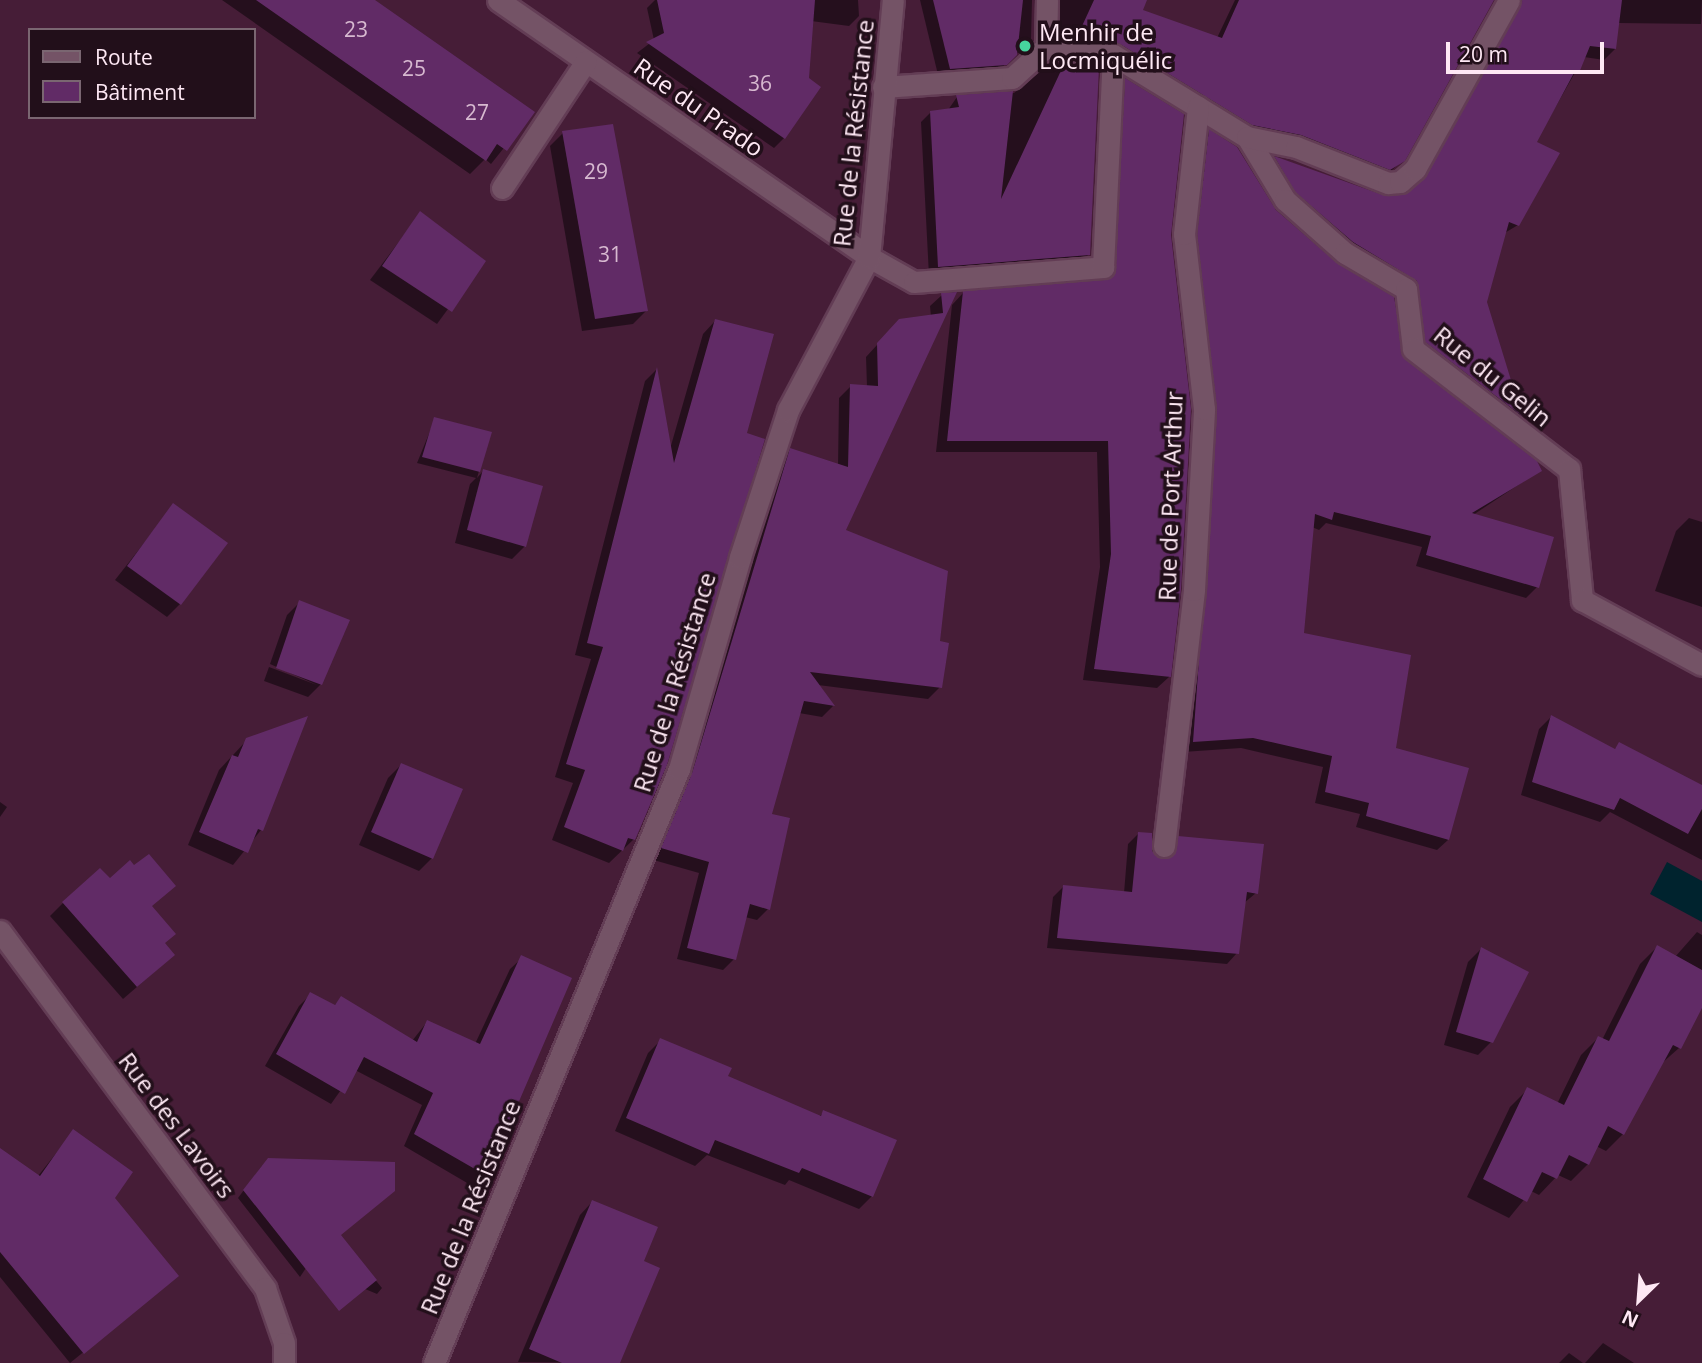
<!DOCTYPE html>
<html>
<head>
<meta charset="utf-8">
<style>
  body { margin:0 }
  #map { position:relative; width:1702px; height:1363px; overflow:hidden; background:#461d37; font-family:"Open Sans",sans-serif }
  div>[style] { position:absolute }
  .water>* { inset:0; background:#00232e }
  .shadow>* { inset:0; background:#0007 }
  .building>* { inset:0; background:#612b66 }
  .roads { filter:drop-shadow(2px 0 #633d55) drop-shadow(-2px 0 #633d55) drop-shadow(0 2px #633d55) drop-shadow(0 -2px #633d55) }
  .minor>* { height:21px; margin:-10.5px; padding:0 10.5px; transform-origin:10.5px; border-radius:10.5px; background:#745366 }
  .dots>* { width:19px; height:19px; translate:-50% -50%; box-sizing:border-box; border:4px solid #220f1a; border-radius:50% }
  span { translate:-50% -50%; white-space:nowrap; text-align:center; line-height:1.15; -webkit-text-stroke:7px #220f1a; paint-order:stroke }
  .number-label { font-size:21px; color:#d7b9d0 }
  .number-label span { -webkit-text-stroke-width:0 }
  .poi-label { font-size:24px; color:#fee8f4 }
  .left { translate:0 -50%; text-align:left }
  .street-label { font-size:24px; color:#fee8f4 }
  .legend { position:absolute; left:28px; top:28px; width:228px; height:91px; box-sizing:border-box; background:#220f1a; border:2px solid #7a6671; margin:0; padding:9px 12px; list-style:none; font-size:21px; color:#fee8f4 }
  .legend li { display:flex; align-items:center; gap:14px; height:35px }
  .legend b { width:35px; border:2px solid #7a6671 }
  .north { position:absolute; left:1604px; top:1265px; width:70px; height:70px; -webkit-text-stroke:5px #220f1a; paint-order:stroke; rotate:205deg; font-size:19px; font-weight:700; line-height:28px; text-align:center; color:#fee8f4 }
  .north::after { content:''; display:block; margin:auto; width:24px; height:32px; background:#fee8f4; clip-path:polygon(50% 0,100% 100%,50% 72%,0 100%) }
  .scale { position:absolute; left:1446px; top:42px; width:158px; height:32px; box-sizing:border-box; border:4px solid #fee8f4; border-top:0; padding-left:9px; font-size:21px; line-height:24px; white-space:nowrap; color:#fee8f4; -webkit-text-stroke:5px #220f1a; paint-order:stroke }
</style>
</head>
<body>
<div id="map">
  <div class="water">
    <i style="clip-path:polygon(1667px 862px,1702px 881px,1702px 922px,1650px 894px)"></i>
  </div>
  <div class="shadow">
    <i style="clip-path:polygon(222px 0,372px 0,532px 113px,491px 164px,485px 159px,470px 174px)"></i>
    <i style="clip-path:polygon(655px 0,858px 0,859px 16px,849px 26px,811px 21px,784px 138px,774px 148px,637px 53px,654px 40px,647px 8px)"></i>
    <i style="clip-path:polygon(920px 0,1032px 0,1031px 40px,994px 75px,939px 79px)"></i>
    <i style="clip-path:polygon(1039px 0,1135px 0,1140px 11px,1217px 38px,1235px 0,1492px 0,1403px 160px,1382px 179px,1241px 135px,1108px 54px,1049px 46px)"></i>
    <i style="clip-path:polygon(1502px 0,1702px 0,1701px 24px,1618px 23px,1615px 49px,1604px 60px,1584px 57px,1535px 143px,1518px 225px,1503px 234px,1486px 302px,1520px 416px,1510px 426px,1415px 353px,1406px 292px,1342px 253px,1264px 168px,1274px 158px,1383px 197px,1409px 194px,1510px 19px)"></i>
    <i style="clip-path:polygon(1051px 63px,1097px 68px,1089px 254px,1079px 264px,929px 276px,921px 122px,931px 112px,948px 110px,957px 97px,1014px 93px)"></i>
    <i style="clip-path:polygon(1125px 80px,1169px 235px,1169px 677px,1157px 688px,1083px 680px,1100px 567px,1097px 452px,936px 452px,952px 305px,963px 293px,1104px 282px,1114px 91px)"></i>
    <i style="clip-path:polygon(1209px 131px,1403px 360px,1539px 471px,1473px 515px,1537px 587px,1526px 598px,1416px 566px,1422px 547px,1326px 523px,1319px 530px,1312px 527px,1302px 634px,1394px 749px,1448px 840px,1437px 850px,1356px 827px,1360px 814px,1315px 803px,1323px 767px,1241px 748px,1183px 752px,1207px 422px,1187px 246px,1198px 142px)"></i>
    <i style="clip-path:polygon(563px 133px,646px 311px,633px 324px,582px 331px,550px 146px)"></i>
    <i style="clip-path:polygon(420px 214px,483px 261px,437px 324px,370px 280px)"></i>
    <i style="clip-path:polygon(955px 294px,844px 531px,938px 642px,940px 687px,928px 699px,818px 685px,833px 706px,822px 717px,799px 713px,769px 815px,768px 909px,757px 920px,745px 917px,734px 959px,723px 970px,677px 959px,699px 873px,650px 859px,778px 461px,790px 450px,838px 466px,839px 398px,851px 386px,867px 387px,866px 357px,888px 333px,931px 317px,930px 306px,942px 295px)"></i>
    <i style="clip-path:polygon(715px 321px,634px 839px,609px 863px,552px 840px,573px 783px,555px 777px,591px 659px,575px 655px,645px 381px,656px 370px,670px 449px,703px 334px)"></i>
    <i style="clip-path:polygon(435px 419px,490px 433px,477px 478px,483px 471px,525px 546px,512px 559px,455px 543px,470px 484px,476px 478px,417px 463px)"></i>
    <i style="clip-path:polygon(174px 505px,180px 604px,167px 617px,115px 580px)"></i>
    <i style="clip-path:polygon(1689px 518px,1702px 522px,1702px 607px,1655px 591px,1676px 531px)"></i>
    <i style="clip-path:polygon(300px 602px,348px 621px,321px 684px,308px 697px,264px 681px,269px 667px,317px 685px,270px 664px,287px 615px)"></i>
    <i style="clip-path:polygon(1551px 717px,1614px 750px,1620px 744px,1702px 787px,1702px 860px,1610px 812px,1600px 822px,1521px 795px,1539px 729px)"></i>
    <i style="clip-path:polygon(247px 740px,261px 830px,233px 865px,188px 845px,219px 770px)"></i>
    <i style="clip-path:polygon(401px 765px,432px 858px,419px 871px,359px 845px,388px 778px)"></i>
    <i style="clip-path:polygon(0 802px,7px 807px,0 817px)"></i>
    <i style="clip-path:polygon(1139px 833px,1163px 861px,1179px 838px,1256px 893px,1244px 903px,1237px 953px,1227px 964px,1047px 948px,1053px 897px,1063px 887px,1124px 893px,1128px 844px)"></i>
    <i style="clip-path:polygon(110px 880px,151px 907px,163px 944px,160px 967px,123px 999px,50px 916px,63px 903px)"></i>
    <i style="clip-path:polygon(1697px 932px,1702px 935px,1702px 1004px,1679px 1048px,1661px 1064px,1623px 1134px,1606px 1151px,1596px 1146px,1588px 1164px,1571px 1181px,1558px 1175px,1539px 1195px,1531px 1191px,1509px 1218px,1467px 1197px,1510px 1107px,1527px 1090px,1557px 1104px,1581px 1055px,1598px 1038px,1602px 1040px,1640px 964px,1657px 947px,1675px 957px)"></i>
    <i style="clip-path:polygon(1481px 949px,1491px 1042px,1478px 1055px,1444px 1045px,1468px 962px)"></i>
    <i style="clip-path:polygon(522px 958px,486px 1175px,474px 1187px,404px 1146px,422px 1105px,355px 1070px,331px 1104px,265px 1066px,299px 1006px,311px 994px,334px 1006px,341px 998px,412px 1041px,427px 1022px,475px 1044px,510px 969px)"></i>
    <i style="clip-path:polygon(661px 1040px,726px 1077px,819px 1117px,824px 1112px,872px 1196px,859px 1209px,789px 1180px,785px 1185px,707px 1155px,695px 1166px,615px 1131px,648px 1053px)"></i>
    <i style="clip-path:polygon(73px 1132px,113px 1198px,177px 1276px,70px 1363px,0 1277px,0 1150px,38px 1176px)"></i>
    <i style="clip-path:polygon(262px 1166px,339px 1236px,382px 1288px,377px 1294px,308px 1265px,300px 1277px,238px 1198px)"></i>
    <i style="clip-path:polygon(592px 1202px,641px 1262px,618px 1363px,518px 1362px,580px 1215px)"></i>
    <i style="clip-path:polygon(1603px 1343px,1634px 1363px,1585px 1363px)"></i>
    <i style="clip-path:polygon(1569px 1353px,1583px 1363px,1559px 1363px)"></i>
  </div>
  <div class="building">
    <i style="clip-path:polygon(256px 0,375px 0,535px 112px,507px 151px,497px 144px,486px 161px)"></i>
    <i style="clip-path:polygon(657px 0,815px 0,809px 78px,821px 87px,785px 139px,646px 42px,664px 33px)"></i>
    <i style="clip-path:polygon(933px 0,1023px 0,1017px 55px,1007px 65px,950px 69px)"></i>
    <i style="clip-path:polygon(1094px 0,1147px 0,1143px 10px,1222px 38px,1239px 0,1494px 0,1405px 161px,1390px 170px,1301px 135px,1252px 125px,1120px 44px,1077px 37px)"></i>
    <i style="clip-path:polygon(1522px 0,1622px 0,1616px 49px,1590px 46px,1579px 73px,1575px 71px,1537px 142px,1560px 153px,1519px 226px,1509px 222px,1487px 302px,1522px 416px,1425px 342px,1417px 281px,1353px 242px,1295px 192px,1274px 156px,1383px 195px,1409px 192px,1426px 175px)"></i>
    <i style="clip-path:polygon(1065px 62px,1099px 67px,1090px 255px,938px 267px,930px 111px,959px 107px,956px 95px,1013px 91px,1001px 199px)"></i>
    <i style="clip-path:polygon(1125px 78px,1184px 114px,1171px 235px,1191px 409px,1181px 589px,1171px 677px,1094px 669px,1111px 554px,1108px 441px,947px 441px,963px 291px,1104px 280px,1115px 273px)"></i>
    <i style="clip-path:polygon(613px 124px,648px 311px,595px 319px,562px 131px)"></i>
    <i style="clip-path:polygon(1209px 129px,1237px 147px,1276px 210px,1337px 263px,1394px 297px,1405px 359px,1537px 461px,1542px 471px,1472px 513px,1554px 537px,1539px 588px,1426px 555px,1431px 536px,1334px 512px,1332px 520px,1315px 514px,1304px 633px,1411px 655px,1396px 748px,1469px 768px,1449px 840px,1366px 816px,1369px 803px,1325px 792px,1332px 756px,1253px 738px,1193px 742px,1217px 410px,1197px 234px)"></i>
    <i style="clip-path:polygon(420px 211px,486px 261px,452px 312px,382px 266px)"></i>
    <i style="clip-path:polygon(957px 292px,846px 530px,948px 571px,940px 641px,949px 643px,942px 688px,810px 672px,835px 706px,804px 701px,772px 814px,790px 818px,770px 910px,750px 904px,736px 960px,687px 948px,709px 862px,661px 848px,692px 773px,790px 448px,848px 467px,850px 384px,878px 386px,877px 343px,899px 319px,943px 313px,941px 293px)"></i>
    <i style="clip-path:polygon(715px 319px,774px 334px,747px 433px,765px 439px,667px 765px,635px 840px,628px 838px,623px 851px,564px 827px,585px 770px,566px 764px,603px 647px,587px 643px,657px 367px,674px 463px)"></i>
    <i style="clip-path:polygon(434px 417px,492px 432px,480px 472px,422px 457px)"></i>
    <i style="clip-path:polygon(483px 469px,543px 486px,526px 547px,467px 530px)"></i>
    <i style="clip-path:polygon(173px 503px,228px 543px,181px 605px,127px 566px)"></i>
    <i style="clip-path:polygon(299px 600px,350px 620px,322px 685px,276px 668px)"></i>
    <i style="clip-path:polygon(1551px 715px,1615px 749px,1619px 742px,1702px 785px,1702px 809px,1688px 834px,1620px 798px,1614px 810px,1532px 782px)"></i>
    <i style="clip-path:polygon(308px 716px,263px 831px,258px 829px,248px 853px,199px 832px,232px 755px,238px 757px,246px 738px)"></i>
    <i style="clip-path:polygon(401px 763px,463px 789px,433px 859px,371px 832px)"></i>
    <i style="clip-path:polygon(1138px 832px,1152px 833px,1152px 851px,1163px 859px,1175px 853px,1178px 836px,1264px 844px,1258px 894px,1247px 892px,1239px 954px,1057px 938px,1063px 885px,1132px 892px)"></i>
    <i style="clip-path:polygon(149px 854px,176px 886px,152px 906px,176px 934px,165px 943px,175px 955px,137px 987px,62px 902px,100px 868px,110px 878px,130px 860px,134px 865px)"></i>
    <i style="clip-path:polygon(1657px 945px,1702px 970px,1702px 1008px,1681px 1049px,1673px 1045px,1624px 1135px,1608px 1126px,1589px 1165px,1569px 1155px,1557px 1179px,1542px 1172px,1527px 1202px,1483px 1179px,1527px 1087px,1564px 1105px,1598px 1036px,1609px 1041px)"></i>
    <i style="clip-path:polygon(1481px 947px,1529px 972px,1493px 1043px,1456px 1032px)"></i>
    <i style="clip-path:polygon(521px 955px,572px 978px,487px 1176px,414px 1134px,433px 1093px,364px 1057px,345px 1094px,276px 1054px,310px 992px,335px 1005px,341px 996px,417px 1042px,427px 1020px,480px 1044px)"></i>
    <i style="clip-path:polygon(660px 1038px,732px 1068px,728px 1076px,821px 1116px,823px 1110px,897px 1140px,873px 1197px,802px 1168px,799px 1173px,715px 1140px,709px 1154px,626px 1118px)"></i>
    <i style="clip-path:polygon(73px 1129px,133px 1172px,115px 1198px,179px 1276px,84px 1354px,0 1252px,0 1148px,40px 1176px)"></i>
    <i style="clip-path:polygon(268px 1158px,395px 1162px,395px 1191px,341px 1235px,377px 1280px,339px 1311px,243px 1190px)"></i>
    <i style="clip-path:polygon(592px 1200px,658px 1227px,644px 1261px,660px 1268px,620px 1363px,562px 1363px,529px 1349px)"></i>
  </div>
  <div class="roads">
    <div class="minor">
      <i style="left:498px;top:0;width:451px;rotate:34.7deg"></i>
      <i style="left:869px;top:257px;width:51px;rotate:29.1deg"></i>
      <i style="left:914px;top:282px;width:190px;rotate:-4.5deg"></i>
      <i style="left:1103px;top:267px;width:212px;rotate:-87.3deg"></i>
      <i style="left:1046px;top:47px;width:47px;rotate:-88.8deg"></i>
      <i style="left:883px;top:87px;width:129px;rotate:-4deg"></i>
      <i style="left:1012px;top:78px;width:46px;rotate:-42.4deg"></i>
      <i style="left:1046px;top:47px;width:67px;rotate:6.8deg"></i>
      <i style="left:1113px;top:55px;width:157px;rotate:31.5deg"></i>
      <i style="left:1247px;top:137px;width:74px;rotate:58.9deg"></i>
      <i style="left:1285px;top:200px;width:80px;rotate:41.5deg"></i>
      <i style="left:1345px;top:253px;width:71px;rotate:30.5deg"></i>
      <i style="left:1406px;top:289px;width:60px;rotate:83.3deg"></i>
      <i style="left:1413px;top:349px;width:197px;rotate:37.6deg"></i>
      <i style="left:1569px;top:469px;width:132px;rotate:84.3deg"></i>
      <i style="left:1582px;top:600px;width:136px;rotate:28.4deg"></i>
      <i style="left:1247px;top:137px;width:50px;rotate:11.5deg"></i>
      <i style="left:1296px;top:147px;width:99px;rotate:21.4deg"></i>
      <i style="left:1388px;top:183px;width:12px;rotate:-5deg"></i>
      <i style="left:1400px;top:182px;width:20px;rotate:-41deg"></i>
      <i style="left:1415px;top:169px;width:193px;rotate:-60.9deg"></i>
      <i style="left:502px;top:188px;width:152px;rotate:-56.5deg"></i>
      <i style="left:1164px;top:846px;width:258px;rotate:-83.3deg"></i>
      <i style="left:1194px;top:590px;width:181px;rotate:-86.8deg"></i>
      <i style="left:1204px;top:409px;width:176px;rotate:-96.5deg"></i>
      <i style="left:1184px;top:234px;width:128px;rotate:-83.7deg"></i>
      <i style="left:0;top:931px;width:445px;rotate:53.4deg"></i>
      <i style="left:265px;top:1288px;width:58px;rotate:70.9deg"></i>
      <i style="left:284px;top:1343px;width:20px;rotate:90deg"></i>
      <i style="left:434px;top:1363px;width:643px;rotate:-67.59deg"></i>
      <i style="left:679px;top:769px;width:221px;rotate:-73.9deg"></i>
      <i style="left:740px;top:557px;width:155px;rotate:-71.9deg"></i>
      <i style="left:788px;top:410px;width:173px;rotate:-62.1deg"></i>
      <i style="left:869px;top:257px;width:258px;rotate:-84.7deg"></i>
    </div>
  </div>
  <div class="dots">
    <i style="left:1025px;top:46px;background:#46d49e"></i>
  </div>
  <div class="number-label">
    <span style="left:356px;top:29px">23</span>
    <span style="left:414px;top:68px">25</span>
    <span style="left:760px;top:83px">36</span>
    <span style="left:477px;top:112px">27</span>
    <span style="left:596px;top:171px">29</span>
    <span style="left:610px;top:254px">31</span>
  </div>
  <div class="poi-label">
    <span class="left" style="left:1039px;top:46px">Menhir de<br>Locmiquélic</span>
  </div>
  <div class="street-label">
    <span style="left:699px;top:107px;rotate:35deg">Rue du Prado</span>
    <span style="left:853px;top:133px;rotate:-84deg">Rue de la Résistance</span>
    <span style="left:1493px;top:376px;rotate:39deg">Rue du Gelin</span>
    <span style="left:1170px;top:496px;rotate:-88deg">Rue de Port Arthur</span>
    <span style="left:674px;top:682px;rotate:-73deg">Rue de la Résistance</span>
    <span style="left:177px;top:1125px;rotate:53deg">Rue des Lavoirs</span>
    <span style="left:470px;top:1207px;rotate:-68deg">Rue de la Résistance</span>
  </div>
  <ul class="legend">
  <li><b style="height:9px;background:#745366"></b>Route</li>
  <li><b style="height:19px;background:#612b66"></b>Bâtiment</li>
  </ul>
  <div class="north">N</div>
  <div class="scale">20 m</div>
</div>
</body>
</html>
